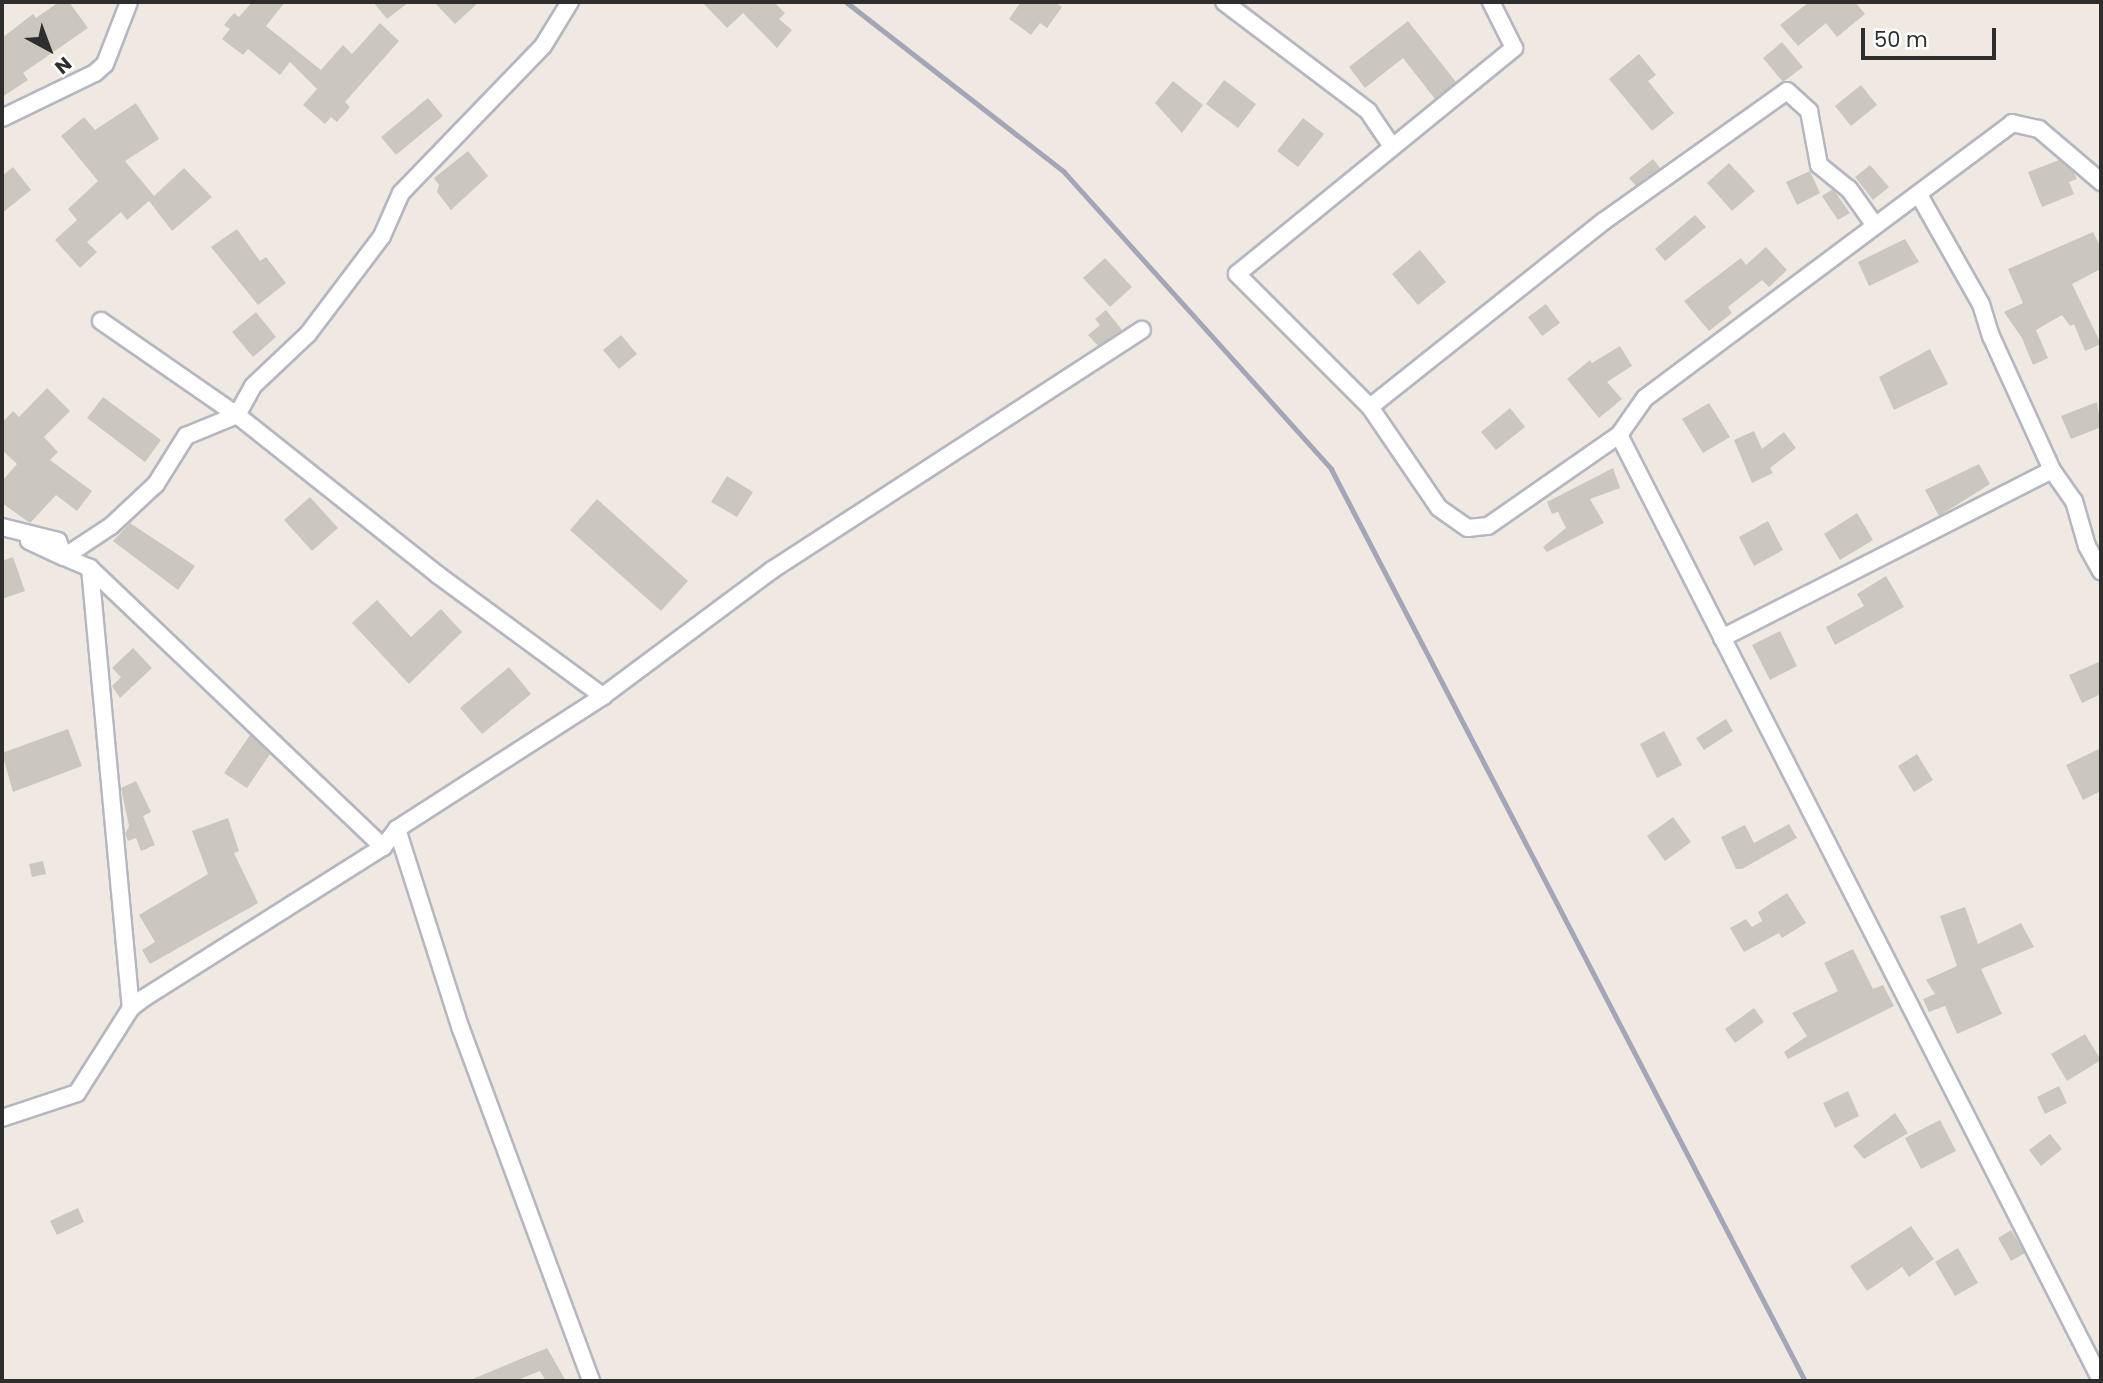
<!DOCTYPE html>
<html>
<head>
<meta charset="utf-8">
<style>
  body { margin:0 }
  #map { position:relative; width:2103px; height:1383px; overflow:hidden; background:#efe9e1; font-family:Poppins,sans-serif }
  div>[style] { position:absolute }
  .building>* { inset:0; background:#cbc7bf }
  .roads { filter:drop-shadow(2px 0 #b4b7c1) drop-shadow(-2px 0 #b4b7c1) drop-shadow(0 2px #b4b7c1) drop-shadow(0 -2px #b4b7c1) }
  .street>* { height:16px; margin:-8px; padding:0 8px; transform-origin:8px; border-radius:8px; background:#fff }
  .rail>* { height:5px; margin:-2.5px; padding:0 2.5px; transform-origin:2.5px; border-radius:2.5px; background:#a3a6b8 }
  span { translate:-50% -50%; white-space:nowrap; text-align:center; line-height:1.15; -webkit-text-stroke:5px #fff; paint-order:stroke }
  .frame { position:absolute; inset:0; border:4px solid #2e2e2e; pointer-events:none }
  .north { position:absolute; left:14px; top:14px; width:70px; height:70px; -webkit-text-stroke:5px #fff; paint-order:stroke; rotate:139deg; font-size:19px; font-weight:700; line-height:28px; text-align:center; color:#2e2e2e }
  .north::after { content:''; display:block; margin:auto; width:24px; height:32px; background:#2e2e2e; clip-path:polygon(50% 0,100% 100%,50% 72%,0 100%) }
  .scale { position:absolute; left:1861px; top:28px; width:135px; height:32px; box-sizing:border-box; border:4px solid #2e2e2e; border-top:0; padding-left:9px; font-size:21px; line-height:24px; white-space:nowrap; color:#2e2e2e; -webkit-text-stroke:5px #fff; paint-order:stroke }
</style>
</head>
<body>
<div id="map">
  <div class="building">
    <i style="clip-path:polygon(59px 2px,69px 2px,88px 28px,23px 73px,28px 80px,2px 97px,2px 38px,33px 14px,36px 18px)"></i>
    <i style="clip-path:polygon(252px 2px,285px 2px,266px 26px,321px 70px,343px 45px,352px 54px,380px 23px,399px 41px,345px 102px,350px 107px,337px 122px,331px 117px,325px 124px,303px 105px,317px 89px,290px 62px,280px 75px,248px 49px,243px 55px,222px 39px,230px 29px,224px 25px,234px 13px,239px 17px)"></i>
    <i style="clip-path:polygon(373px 2px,409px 2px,387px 19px)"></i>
    <i style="clip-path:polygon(434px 2px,479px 2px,455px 24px)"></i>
    <i style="clip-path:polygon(702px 2px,774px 2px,785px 13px,779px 19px,792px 30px,777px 48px,743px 13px,727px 28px)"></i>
    <i style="clip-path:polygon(1021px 2px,1055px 2px,1062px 7px,1047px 28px,1040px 23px,1031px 35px,1009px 19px)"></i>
    <i style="clip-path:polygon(1809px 2px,1855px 2px,1865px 14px,1837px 37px,1826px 23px,1798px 46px,1780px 25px)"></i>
    <i style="clip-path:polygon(1408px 21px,1456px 82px,1435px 99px,1403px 58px,1365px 88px,1349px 67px)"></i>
    <i style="clip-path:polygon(1782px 42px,1803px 67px,1783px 82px,1763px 58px)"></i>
    <i style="clip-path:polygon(1639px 54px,1656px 75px,1648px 81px,1674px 113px,1652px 131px,1609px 79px)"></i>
    <i style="clip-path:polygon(1224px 80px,1256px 104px,1238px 128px,1206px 104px)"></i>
    <i style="clip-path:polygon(1173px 81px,1203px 105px,1182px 133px,1155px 103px)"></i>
    <i style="clip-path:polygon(1861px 85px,1877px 105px,1851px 126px,1835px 106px)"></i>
    <i style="clip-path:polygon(428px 98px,443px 116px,396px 155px,381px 137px)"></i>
    <i style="clip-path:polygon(136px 103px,159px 139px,125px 161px,154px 196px,184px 168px,212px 197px,172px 231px,149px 201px,127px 220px,121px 212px,87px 242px,97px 252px,80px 268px,55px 240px,77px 220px,68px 209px,98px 181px,61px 136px,84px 117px,95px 130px)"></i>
    <i style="clip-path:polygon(1303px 118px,1324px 134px,1298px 167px,1277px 151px)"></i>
    <i style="clip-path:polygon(468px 151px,488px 176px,451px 210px,437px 192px,439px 185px,434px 178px)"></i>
    <i style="clip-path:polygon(1653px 159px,1660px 168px,1636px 186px,1629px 178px)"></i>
    <i style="clip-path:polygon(2059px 160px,2074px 173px,2077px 179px,2069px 182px,2074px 194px,2042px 207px,2028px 172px)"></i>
    <i style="clip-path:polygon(1729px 163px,1755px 191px,1732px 211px,1707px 183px)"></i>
    <i style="clip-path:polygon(1870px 165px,1889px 187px,1873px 200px,1855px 177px)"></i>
    <i style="clip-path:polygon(13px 167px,31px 190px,2px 213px,2px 176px)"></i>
    <i style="clip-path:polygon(1810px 171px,1820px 193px,1797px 205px,1786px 182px)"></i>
    <i style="clip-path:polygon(1833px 189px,1850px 213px,1838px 220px,1822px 196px)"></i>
    <i style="clip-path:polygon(1695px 215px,1706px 227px,1665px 261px,1655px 249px)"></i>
    <i style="clip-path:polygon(237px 229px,260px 261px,266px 257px,286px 283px,258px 305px,211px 247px)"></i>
    <i style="clip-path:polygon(2093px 232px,2101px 248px,2101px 269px,2072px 284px,2101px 344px,2085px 351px,2074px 324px,2070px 326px,2062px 315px,2036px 330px,2048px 358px,2033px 365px,2022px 338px,2004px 312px,2023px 303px,2008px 269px)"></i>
    <i style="clip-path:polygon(1905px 239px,1919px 262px,1869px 286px,1858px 262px)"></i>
    <i style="clip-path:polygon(1766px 247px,1787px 270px,1769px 287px,1762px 280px,1728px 307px,1732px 313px,1709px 331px,1684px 301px,1741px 258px,1746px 265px)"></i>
    <i style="clip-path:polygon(1420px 250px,1446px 282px,1418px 305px,1392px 274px)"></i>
    <i style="clip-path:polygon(1105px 258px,1132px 287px,1110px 307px,1083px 278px)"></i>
    <i style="clip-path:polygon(1546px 304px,1560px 323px,1542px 336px,1528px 317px)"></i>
    <i style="clip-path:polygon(1106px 310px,1122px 330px,1098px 346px,1088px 335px,1100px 325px,1095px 319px)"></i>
    <i style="clip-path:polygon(256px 312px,276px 337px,253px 357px,232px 332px)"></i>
    <i style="clip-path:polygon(621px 335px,637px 354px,619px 369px,603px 350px)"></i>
    <i style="clip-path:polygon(1620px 346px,1632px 366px,1607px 382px,1622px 399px,1599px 418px,1567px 379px,1590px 360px,1592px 363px)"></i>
    <i style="clip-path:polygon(1930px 349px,1948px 384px,1894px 410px,1879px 377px)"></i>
    <i style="clip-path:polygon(47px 388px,70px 411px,44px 437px,58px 452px,50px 460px,92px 491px,77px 511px,56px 495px,30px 523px,2px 503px,2px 481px,17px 464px,2px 450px,2px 423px,13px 411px,19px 417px)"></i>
    <i style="clip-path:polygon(103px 397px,161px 440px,145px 462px,87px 418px)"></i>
    <i style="clip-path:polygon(2097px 402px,2101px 427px,2071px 439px,2061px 416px)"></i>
    <i style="clip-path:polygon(1709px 403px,1730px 437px,1703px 453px,1682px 419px)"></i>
    <i style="clip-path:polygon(1510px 408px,1525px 427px,1496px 450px,1481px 432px)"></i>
    <i style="clip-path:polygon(1754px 431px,1762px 449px,1784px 432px,1796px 448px,1770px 468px,1773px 473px,1752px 483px,1734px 440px)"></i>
    <i style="clip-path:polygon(1979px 464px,1990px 484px,1939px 516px,1925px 490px)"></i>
    <i style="clip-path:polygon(1613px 468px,1620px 488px,1590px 499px,1604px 523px,1547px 552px,1543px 547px,1566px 528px,1558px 512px,1563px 510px,1552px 514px,1547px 502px)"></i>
    <i style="clip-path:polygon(727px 476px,753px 492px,737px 517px,711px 502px)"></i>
    <i style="clip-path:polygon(310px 497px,338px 528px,312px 551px,284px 520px)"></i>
    <i style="clip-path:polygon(597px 499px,688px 581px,661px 611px,570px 530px)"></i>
    <i style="clip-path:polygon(1857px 513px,1873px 540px,1840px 560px,1824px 534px)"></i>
    <i style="clip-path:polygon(1768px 521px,1783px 550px,1754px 566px,1739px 537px)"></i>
    <i style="clip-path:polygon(130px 523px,195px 566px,178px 590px,113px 541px)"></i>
    <i style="clip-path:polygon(13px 557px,25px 591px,2px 599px,2px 561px)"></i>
    <i style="clip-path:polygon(1886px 576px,1904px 607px,1835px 645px,1826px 627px,1864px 606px,1857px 594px)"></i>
    <i style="clip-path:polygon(377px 600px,411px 637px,441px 609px,462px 632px,409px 684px,352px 623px)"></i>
    <i style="clip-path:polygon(1780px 631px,1797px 666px,1770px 680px,1752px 645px)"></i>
    <i style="clip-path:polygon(133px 648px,152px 668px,120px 698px,112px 686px,121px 677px,112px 668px)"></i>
    <i style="clip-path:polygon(2101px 661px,2101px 694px,2082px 703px,2069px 675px)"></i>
    <i style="clip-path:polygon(509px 667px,531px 694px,482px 734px,460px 708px)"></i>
    <i style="clip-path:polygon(1726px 719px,1733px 731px,1704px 750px,1696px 738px)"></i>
    <i style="clip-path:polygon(68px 729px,82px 766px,13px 792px,2px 753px)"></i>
    <i style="clip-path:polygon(1664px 731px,1682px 765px,1657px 778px,1640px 744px)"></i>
    <i style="clip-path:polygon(250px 735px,270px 754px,247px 788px,224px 773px)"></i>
    <i style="clip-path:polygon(2101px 748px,2101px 791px,2083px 800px,2066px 765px)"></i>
    <i style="clip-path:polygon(1917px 754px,1933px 780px,1914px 792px,1898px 766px)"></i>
    <i style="clip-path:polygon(136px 781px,151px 812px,143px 816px,155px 845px,141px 851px,136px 838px,128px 841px,125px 834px,129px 826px,121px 788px)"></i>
    <i style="clip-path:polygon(1673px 817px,1691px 842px,1665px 861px,1647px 836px)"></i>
    <i style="clip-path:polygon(228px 818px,239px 851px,234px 853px,258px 903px,150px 964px,142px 950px,155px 942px,139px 915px,208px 874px,192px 831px)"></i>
    <i style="clip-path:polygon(1789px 824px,1797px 838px,1742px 869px,1736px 869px,1721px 837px,1745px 825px,1754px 843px)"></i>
    <i style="clip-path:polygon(43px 861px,46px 874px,32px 877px,29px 864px)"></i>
    <i style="clip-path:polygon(1787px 893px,1806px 923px,1782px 938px,1779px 933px,1744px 952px,1730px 928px,1746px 919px,1752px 927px,1762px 921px,1758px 912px)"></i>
    <i style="clip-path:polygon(1965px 907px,1978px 944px,2021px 923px,2034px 947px,1981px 969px,2002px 1014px,1957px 1034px,1945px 1006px,1929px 1012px,1923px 999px,1935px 994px,1926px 980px,1957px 966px,1940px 916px)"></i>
    <i style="clip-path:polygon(1853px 949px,1873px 989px,1883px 985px,1894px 1006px,1788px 1059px,1784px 1052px,1807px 1036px,1792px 1013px,1838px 991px,1824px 963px)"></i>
    <i style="clip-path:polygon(1754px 1008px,1764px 1022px,1735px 1043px,1725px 1029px)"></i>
    <i style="clip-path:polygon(2085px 1034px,2101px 1060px,2067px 1081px,2051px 1054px)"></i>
    <i style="clip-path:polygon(2059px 1086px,2067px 1103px,2045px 1114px,2037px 1097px)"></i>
    <i style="clip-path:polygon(1848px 1091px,1859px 1116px,1835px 1128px,1823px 1103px)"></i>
    <i style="clip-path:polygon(1895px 1113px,1908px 1133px,1864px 1159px,1853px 1146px)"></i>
    <i style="clip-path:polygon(1940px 1120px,1956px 1151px,1921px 1169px,1905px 1138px)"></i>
    <i style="clip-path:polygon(2050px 1134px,2062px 1149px,2041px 1166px,2029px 1150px)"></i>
    <i style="clip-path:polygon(78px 1208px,84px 1222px,57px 1235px,50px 1221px)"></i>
    <i style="clip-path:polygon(1911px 1226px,1934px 1259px,1909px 1277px,1902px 1267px,1867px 1291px,1850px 1266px)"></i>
    <i style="clip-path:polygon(2011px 1230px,2025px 1253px,2011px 1261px,1998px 1238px)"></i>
    <i style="clip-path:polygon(1958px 1248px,1978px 1283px,1955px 1296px,1935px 1262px)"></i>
    <i style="clip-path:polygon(547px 1348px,566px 1381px,546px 1381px,540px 1371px,515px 1381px,468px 1381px)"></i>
  </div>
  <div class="roads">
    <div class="street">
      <i style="left:1224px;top:2px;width:181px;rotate:37.1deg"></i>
      <i style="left:1368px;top:111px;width:41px;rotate:55.9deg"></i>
      <i style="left:1491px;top:2px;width:51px;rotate:63.4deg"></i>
      <i style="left:1514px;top:48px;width:357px;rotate:140.8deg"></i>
      <i style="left:1237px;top:274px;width:188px;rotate:45deg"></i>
      <i style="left:1370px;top:407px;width:122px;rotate:55.7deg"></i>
      <i style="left:1439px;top:508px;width:35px;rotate:35deg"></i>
      <i style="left:1468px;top:528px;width:20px;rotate:-6deg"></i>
      <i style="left:1488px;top:526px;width:160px;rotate:-34.8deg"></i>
      <i style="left:1619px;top:435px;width:45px;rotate:-54.9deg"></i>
      <i style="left:1645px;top:398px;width:459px;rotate:-36.8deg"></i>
      <i style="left:2012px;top:123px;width:28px;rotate:13deg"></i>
      <i style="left:2039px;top:129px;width:82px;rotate:40.5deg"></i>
      <i style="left:2px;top:118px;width:103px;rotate:-25.8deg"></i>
      <i style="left:95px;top:73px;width:13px;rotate:-42deg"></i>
      <i style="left:105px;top:64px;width:66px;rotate:-68.8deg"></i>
      <i style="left:1919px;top:195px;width:125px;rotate:60.4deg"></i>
      <i style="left:1981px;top:304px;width:34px;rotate:73deg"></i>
      <i style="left:1991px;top:336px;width:147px;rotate:65.5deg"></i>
      <i style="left:2052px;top:470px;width:38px;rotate:55deg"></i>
      <i style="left:2074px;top:501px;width:47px;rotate:73.9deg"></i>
      <i style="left:2087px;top:546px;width:29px;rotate:61deg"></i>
      <i style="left:101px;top:321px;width:165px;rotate:34.7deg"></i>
      <i style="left:237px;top:415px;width:257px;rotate:38.5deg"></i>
      <i style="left:438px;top:575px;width:205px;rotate:36.3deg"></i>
      <i style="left:1370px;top:407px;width:299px;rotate:-38.5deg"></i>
      <i style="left:1604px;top:221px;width:224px;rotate:-35.4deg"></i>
      <i style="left:1787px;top:91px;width:30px;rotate:42deg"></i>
      <i style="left:1809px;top:111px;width:55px;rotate:79.5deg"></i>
      <i style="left:1819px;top:165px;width:38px;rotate:39deg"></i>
      <i style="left:1849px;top:189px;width:43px;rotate:54.5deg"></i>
      <i style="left:1619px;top:435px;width:1061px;rotate:62.98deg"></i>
      <i style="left:2px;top:527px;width:58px;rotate:14deg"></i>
      <i style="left:58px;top:541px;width:17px;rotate:69deg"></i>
      <i style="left:64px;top:557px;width:28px;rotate:23deg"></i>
      <i style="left:90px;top:568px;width:405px;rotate:43.6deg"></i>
      <i style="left:383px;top:847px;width:23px;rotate:-52deg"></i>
      <i style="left:397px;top:829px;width:210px;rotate:72.3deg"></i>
      <i style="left:461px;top:1029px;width:375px;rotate:69.7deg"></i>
      <i style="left:29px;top:541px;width:38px;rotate:25deg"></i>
      <i style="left:64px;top:557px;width:56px;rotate:-33.4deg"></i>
      <i style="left:111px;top:526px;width:62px;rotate:-43deg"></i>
      <i style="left:156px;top:484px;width:57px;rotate:-58deg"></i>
      <i style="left:186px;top:436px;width:55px;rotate:-22.4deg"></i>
      <i style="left:237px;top:415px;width:33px;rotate:-61deg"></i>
      <i style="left:253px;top:386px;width:76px;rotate:-43.4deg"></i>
      <i style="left:308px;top:334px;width:123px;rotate:-52.9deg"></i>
      <i style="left:382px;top:236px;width:47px;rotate:-66.2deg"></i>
      <i style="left:401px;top:193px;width:204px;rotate:-46deg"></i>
      <i style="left:543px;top:46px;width:52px;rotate:-58.5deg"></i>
      <i style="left:90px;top:568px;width:442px;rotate:84.7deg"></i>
      <i style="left:1722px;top:638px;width:370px;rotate:-27deg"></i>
      <i style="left:397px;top:829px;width:245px;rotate:-32.8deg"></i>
      <i style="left:603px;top:696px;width:211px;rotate:-36.7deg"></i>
      <i style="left:772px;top:570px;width:441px;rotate:-33deg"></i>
      <i style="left:2px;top:1118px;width:79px;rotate:-18.4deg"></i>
      <i style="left:77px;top:1093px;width:101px;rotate:-57.6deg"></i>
      <i style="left:131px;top:1008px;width:16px;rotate:-38deg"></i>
      <i style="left:144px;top:998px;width:283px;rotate:-32.3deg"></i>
    </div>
  </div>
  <div class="rail">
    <i style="left:846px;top:2px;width:276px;rotate:37.9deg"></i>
    <i style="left:1064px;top:172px;width:399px;rotate:48deg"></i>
    <i style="left:1331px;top:469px;width:1028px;rotate:62.54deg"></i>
  </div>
  <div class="frame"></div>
  <div class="north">N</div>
  <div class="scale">50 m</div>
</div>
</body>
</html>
